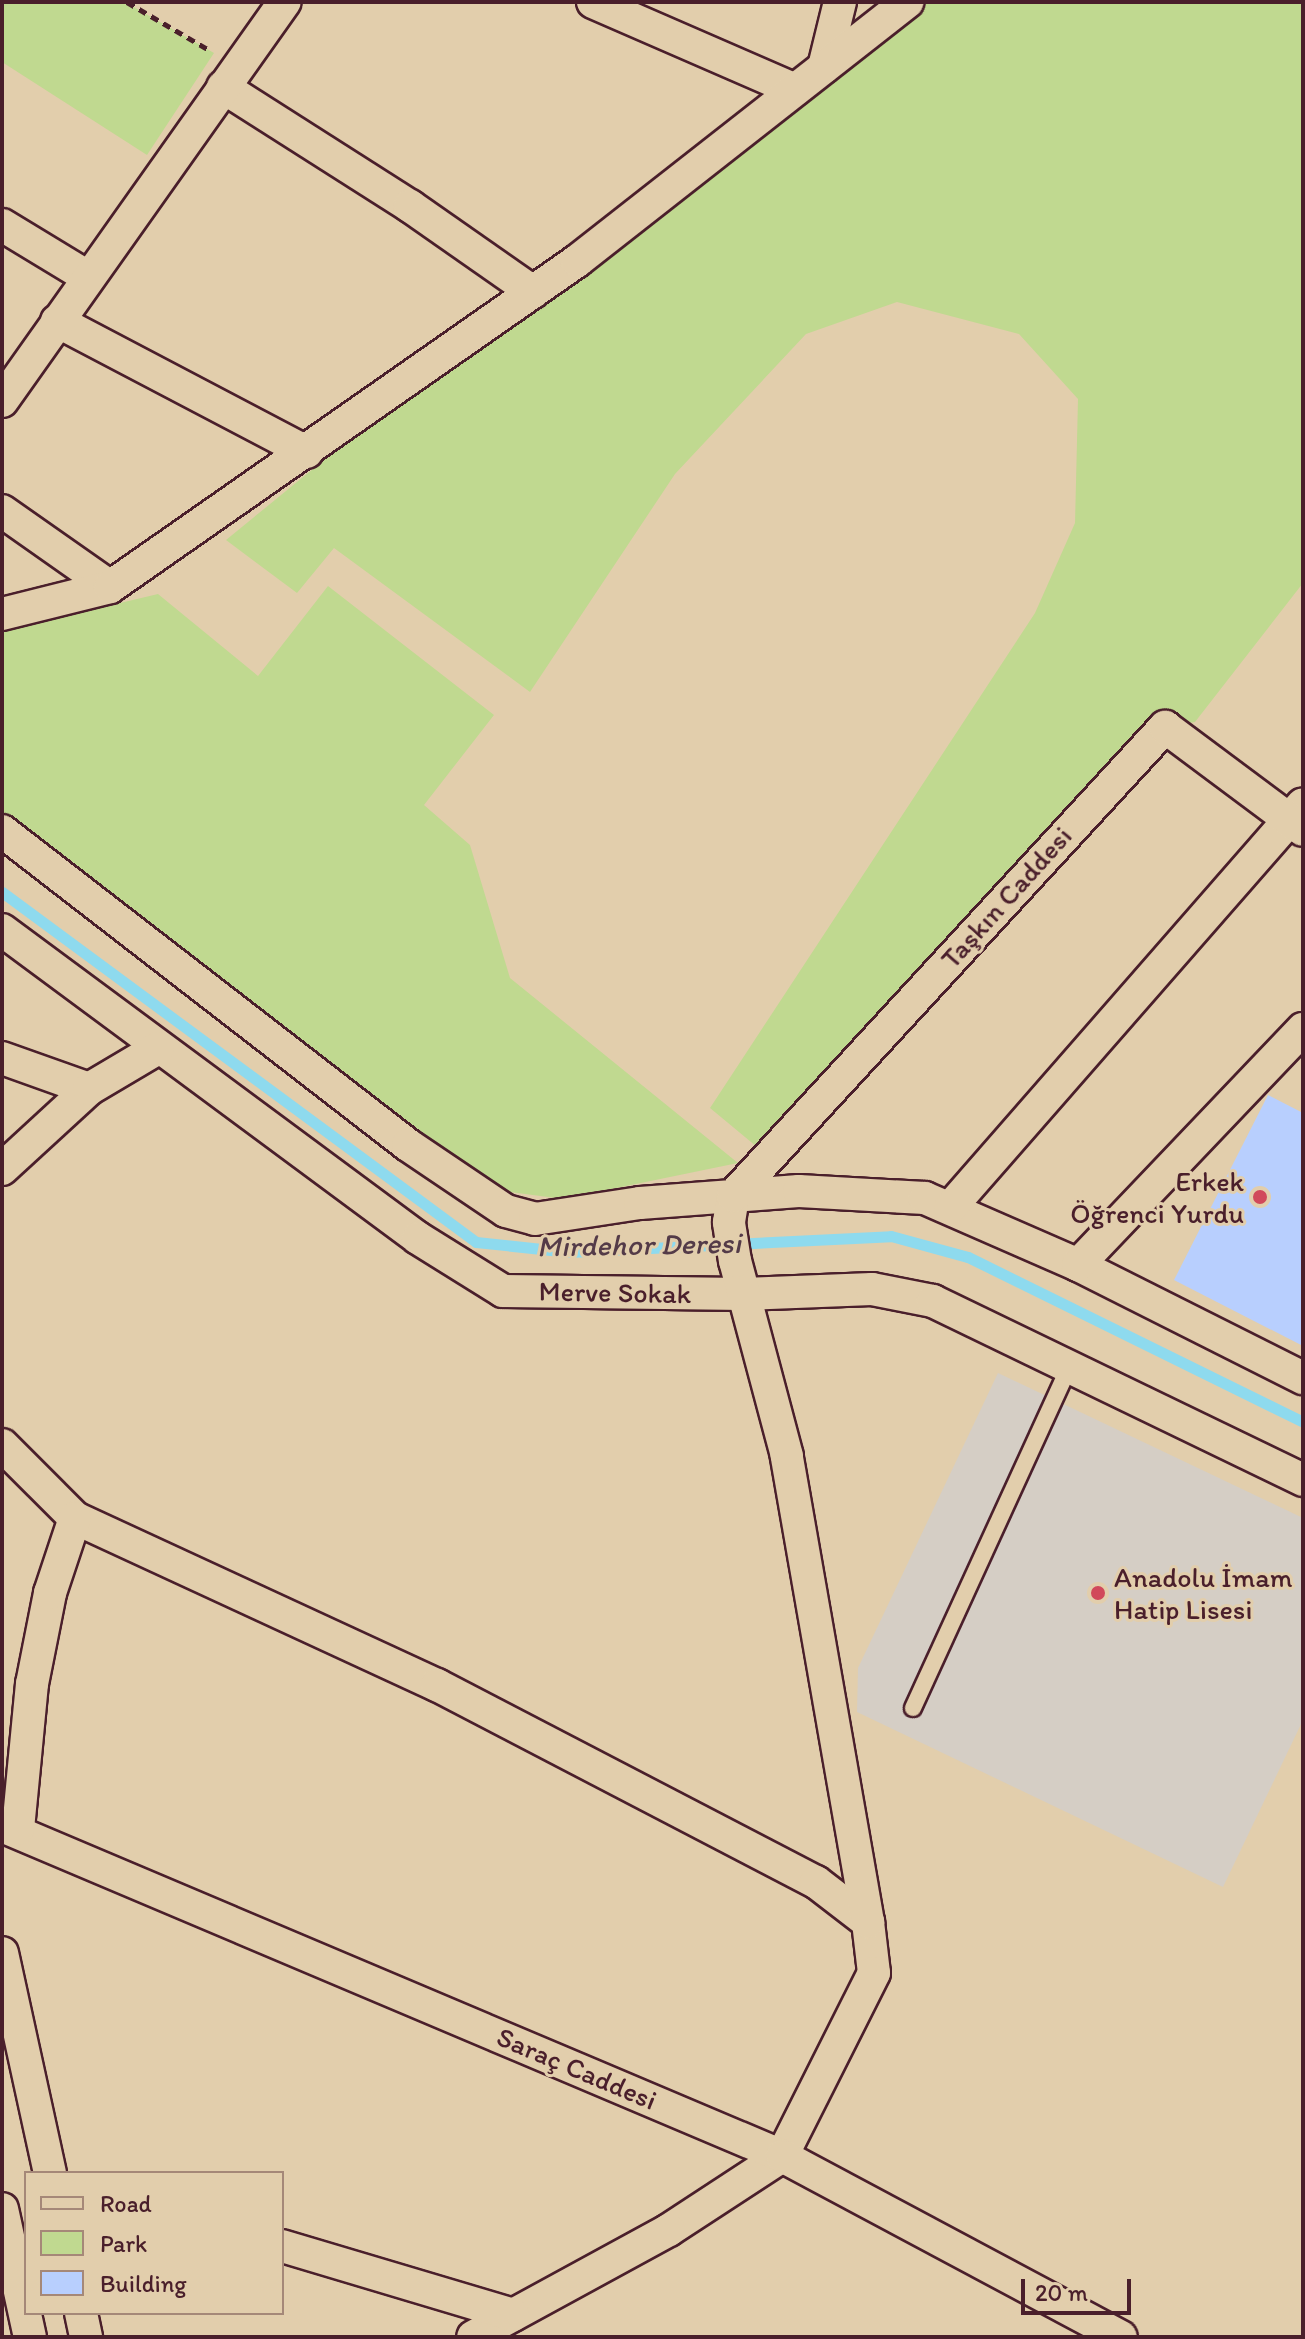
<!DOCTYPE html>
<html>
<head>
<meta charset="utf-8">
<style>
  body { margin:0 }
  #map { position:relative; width:1305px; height:2339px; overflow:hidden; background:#e2ceac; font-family:Itim,sans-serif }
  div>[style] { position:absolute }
  .built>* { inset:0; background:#d5cec5 }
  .green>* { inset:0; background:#c0d990 }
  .stream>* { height:11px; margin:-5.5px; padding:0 5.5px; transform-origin:5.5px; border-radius:5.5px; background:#8edaee }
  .building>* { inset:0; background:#b8cffe }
  .path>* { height:5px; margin-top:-2.5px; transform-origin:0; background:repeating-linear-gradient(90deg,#4a1f2b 0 8px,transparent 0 14px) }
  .roads { filter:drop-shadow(2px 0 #4a1f2b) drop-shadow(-2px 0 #4a1f2b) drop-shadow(0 2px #4a1f2b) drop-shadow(0 -2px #4a1f2b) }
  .lane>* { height:16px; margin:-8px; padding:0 8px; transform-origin:8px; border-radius:8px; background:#e2ceac }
  .street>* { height:32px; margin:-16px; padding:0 16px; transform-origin:16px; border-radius:16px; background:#e2ceac }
  .dots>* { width:22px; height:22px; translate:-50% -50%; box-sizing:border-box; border:4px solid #e2ceac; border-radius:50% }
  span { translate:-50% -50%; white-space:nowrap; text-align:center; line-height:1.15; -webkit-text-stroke:6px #e2ceac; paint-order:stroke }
  .street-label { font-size:28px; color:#4a1f2b }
  .poi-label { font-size:28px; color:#4a1f2b }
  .right { translate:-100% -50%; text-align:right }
  .left { translate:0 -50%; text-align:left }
  .water-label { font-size:30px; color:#543b48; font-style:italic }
  .frame { position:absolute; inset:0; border:4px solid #4a1f2b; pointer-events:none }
  .legend { position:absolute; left:24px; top:2171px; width:260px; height:144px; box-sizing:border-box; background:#e2ceac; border:2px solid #a58878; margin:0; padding:10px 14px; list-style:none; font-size:24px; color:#4a1f2b }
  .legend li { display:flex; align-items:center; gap:16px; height:40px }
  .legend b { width:40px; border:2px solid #a58878 }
  .scale { position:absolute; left:1021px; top:2279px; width:110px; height:36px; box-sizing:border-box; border:4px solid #4a1f2b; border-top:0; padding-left:10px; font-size:24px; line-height:28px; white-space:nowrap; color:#4a1f2b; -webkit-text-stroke:6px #e2ceac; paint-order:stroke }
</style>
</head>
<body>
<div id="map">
  <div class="built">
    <i style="clip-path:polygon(998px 1373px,1303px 1518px,1303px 1720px,1223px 1887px,857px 1712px,858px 1668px)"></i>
  </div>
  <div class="green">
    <i style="clip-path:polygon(2px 2px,125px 2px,214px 53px,147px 155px,2px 62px)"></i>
    <i style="clip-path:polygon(905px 2px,1303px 2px,1303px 583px,1195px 722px,1165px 727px,769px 1157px,710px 1108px,1035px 613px,1075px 523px,1078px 399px,1019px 334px,897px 302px,806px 334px,675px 474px,530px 692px,334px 548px,297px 593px,226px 540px,505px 312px)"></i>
    <i style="clip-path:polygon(328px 586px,494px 715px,424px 805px,470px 845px,510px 978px,738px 1163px,563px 1199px,495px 1190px,2px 818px,2px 631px,158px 594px,258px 676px)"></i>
  </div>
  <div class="stream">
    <i style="left:2px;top:892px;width:589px;rotate:36.44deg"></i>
    <i style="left:476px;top:1242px;width:94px;rotate:6.1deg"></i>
    <i style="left:569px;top:1252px;width:322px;rotate:-2.8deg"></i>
    <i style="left:891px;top:1236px;width:80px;rotate:15.3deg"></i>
    <i style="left:968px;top:1257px;width:373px;rotate:26.2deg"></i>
  </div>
  <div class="building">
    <i style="clip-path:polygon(1268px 1095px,1303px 1113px,1303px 1346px,1174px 1280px)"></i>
  </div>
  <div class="path">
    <i style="left:127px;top:2px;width:95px;rotate:30.3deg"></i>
  </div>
  <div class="roads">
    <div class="lane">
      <i style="left:913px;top:1708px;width:375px;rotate:-65.4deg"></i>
    </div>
    <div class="street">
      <i style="left:593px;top:2px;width:220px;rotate:23.5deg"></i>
      <i style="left:824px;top:67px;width:67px;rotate:-76.2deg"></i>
      <i style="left:223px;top:87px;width:222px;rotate:32.5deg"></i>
      <i style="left:410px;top:206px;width:150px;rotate:35deg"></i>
      <i style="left:2px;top:225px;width:100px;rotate:31.2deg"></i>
      <i style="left:57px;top:321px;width:282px;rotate:27.7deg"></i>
      <i style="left:2px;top:401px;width:489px;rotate:-54.7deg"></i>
      <i style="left:2px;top:511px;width:132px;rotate:35.1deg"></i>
      <i style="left:2px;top:614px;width:111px;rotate:-14deg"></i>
      <i style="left:110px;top:587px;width:570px;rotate:-34.92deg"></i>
      <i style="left:577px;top:261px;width:420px;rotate:-38.1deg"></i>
      <i style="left:2px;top:831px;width:513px;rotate:37.72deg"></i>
      <i style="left:408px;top:1145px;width:118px;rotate:34deg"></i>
      <i style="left:506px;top:1211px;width:30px;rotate:15deg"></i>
      <i style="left:535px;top:1219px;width:106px;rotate:-8.7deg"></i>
      <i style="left:640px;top:1203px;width:159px;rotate:-4.3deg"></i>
      <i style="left:799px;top:1191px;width:126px;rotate:3.2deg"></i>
      <i style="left:925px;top:1198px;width:167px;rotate:23.6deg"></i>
      <i style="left:1078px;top:1265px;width:252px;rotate:26.7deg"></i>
      <i style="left:2px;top:930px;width:518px;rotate:36.52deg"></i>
      <i style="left:418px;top:1238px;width:100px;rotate:31.9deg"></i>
      <i style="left:503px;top:1291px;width:241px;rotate:0.7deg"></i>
      <i style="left:744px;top:1294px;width:128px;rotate:-2.2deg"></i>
      <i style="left:872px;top:1289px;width:62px;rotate:11.1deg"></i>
      <i style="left:933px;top:1301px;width:411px;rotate:25.8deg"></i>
      <i style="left:2px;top:1058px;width:92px;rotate:19.6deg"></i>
      <i style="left:2px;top:1169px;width:118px;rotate:-42.6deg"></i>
      <i style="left:89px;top:1089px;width:80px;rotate:-30.7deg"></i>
      <i style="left:950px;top:1208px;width:536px;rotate:-48.85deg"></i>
      <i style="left:1078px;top:1265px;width:326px;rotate:-46.4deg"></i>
      <i style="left:2px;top:1445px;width:103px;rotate:45deg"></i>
      <i style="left:75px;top:1518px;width:399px;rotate:24.8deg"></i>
      <i style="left:437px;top:1685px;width:427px;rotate:27.5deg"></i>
      <i style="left:816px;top:1882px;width:66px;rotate:37.6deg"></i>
      <i style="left:868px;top:1922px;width:51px;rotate:83.3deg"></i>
      <i style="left:874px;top:1973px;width:205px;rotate:116.7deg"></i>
      <i style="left:782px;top:2156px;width:135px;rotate:146.8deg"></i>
      <i style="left:669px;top:2230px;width:223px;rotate:151.4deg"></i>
      <i style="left:2px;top:1826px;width:847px;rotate:22.93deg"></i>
      <i style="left:782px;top:2156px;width:384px;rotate:28.1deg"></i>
      <i style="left:18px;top:1829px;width:146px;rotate:-84.5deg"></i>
      <i style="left:32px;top:1684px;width:93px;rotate:-78.8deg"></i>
      <i style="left:50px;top:1593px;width:79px;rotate:-71.6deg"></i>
      <i style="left:868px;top:1922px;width:473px;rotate:-99.9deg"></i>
      <i style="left:787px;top:1456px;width:202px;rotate:-104.9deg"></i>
      <i style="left:735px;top:1261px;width:39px;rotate:-99deg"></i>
      <i style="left:729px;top:1222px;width:26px;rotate:-81deg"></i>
      <i style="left:733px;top:1196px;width:638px;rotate:-47.35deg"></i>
      <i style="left:1165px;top:727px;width:172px;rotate:36.7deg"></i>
      <i style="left:2px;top:1953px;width:225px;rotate:77.7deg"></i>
      <i style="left:2px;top:2209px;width:131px;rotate:77.7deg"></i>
      <i style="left:282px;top:2246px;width:241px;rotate:16.6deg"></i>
      <i style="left:81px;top:2313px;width:25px;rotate:78deg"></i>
    </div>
  </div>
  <div class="dots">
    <i style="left:1260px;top:1197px;background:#d1495b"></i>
    <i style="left:1098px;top:1593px;background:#d1495b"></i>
  </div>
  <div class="street-label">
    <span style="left:1006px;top:897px;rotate:-48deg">Taşkın Caddesi</span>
    <span style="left:615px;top:1292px;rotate:1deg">Merve Sokak</span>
    <span style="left:577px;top:2068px;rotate:23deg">Saraç Caddesi</span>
  </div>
  <div class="poi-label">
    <span class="right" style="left:1244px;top:1197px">Erkek<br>Öğrenci Yurdu</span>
    <span class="left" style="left:1114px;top:1593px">Anadolu İmam<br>Hatip Lisesi</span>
  </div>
  <div class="water-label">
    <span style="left:639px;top:1245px;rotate:-1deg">Mirdehor Deresi</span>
  </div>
  <div class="frame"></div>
  <ul class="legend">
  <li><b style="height:10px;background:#e2ceac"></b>Road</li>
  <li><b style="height:22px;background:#c0d990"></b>Park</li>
  <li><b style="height:22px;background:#b8cffe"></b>Building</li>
  </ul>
  <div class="scale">20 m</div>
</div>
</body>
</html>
